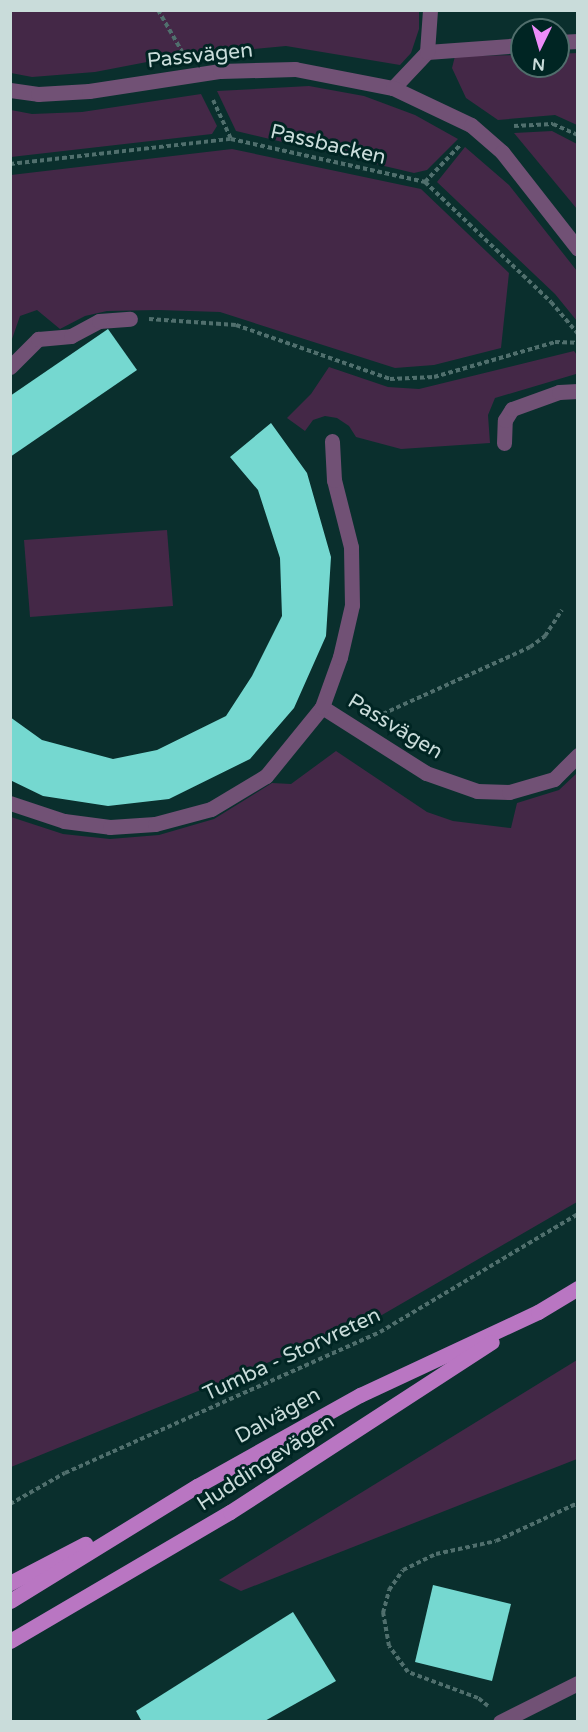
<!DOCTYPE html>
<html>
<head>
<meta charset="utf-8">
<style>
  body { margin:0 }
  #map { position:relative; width:588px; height:1732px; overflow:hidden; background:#0a2f2d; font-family:"Varela Round",sans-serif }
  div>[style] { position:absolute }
  .green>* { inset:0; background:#442847 }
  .building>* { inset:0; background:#75d8d0 }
  .path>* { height:4px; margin-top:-2px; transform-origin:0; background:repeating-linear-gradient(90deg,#506f6d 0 4.5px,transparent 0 7.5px) }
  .minor>* { height:15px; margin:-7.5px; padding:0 7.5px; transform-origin:7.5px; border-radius:7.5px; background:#715175 }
  .major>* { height:15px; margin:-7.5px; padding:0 7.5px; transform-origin:7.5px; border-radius:7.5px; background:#b976c2 }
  span { translate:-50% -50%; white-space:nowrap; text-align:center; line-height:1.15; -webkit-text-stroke:6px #002523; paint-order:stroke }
  .street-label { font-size:21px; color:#c9dcda }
  .frame { position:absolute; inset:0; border:12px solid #c9dcda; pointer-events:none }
  .north { position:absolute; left:510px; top:18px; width:60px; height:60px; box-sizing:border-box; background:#002523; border:2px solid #506e6c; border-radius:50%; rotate:185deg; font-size:16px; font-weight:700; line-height:24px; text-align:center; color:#c9dcda }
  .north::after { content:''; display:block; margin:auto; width:21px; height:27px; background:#ed8cf9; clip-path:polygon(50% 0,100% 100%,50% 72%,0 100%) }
</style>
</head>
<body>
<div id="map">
  <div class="green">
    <i style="clip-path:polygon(419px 10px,419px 29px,411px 53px,400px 65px,286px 46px,173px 57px,95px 72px,32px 77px,11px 73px,11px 11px)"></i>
    <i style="clip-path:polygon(577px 53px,577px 125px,555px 115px,498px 120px,466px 98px,452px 68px,455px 56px,522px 55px,522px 66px,558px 66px,558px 54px)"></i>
    <i style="clip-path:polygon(309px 86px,364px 96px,415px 115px,458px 139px,427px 170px,414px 173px,236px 131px,217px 91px)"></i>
    <i style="clip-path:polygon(201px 94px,217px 126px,212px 134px,11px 157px,11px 110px,32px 114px,82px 112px)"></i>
    <i style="clip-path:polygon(552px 131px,577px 144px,577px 209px,514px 133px)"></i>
    <i style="clip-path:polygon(465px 147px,509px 185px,577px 271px,577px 321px,555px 294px,437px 182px)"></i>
    <i style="clip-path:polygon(232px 149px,421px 189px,509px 273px,501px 348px,434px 365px,395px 368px,220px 312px,158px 310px,107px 311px,85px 316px,60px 329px,37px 310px,20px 316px,11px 342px,11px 175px)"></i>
    <i style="clip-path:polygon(574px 351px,577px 355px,576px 374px,495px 398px,488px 415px,490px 443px,401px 449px,356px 437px,349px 426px,337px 418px,325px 416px,313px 420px,305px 431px,287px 418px,311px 394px,329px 367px,388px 387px,419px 389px)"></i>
    <i style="clip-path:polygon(167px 530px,173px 606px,30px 617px,24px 540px)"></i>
    <i style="clip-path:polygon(336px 751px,427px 812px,453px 821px,511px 828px,517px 803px,559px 790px,577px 773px,577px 1202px,375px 1319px,11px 1467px,11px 817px,63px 834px,110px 839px,159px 835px,214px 819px,272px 783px,291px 784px)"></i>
    <i style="clip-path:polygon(577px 1360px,577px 1459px,241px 1591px,219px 1580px)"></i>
  </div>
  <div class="building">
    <i style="clip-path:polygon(108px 329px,137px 370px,10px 457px,10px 396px)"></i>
    <i style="clip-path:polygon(271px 423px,307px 473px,331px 557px,326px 636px,294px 708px,250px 759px,169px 799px,108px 806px,43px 796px,10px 780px,10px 717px,42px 740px,113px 759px,157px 750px,226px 716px,252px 676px,282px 616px,280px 558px,258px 490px,230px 457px)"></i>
    <i style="clip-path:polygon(433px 1585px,511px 1604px,492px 1681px,415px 1662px)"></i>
    <i style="clip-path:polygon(293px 1612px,336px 1681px,263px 1722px,142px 1722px,136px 1711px)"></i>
  </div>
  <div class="path">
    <i style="left:158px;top:10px;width:52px;rotate:60deg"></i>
    <i style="left:213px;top:100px;width:43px;rotate:65.2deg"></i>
    <i style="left:514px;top:126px;width:39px;rotate:-3deg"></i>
    <i style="left:553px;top:124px;width:27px;rotate:24deg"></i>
    <i style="left:10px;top:164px;width:222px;rotate:-6.5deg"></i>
    <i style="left:231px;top:139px;width:199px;rotate:12.5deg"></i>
    <i style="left:425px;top:182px;width:174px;rotate:43.6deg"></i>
    <i style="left:551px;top:302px;width:42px;rotate:49.8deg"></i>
    <i style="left:425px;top:182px;width:52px;rotate:-46.5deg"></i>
    <i style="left:149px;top:319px;width:87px;rotate:3.9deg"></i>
    <i style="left:236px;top:325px;width:163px;rotate:19.3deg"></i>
    <i style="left:390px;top:379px;width:44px;rotate:-2.6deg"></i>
    <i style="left:434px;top:377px;width:126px;rotate:-16.1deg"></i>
    <i style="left:555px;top:342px;width:23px;rotate:2deg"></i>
    <i style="left:376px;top:717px;width:169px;rotate:-24.4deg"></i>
    <i style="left:530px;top:647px;width:19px;rotate:-36deg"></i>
    <i style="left:545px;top:636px;width:31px;rotate:-57deg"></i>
    <i style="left:10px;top:1504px;width:63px;rotate:-29.4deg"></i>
    <i style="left:65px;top:1473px;width:345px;rotate:-24.1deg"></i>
    <i style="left:380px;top:1332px;width:230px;rotate:-30.8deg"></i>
    <i style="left:488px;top:1706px;width:13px;rotate:-141deg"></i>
    <i style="left:478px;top:1698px;width:75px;rotate:-159.6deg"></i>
    <i style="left:408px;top:1672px;width:32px;rotate:-126deg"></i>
    <i style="left:389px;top:1646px;width:34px;rotate:-100deg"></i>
    <i style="left:383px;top:1613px;width:24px;rotate:-75deg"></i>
    <i style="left:389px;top:1590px;width:24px;rotate:-55deg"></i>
    <i style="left:403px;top:1570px;width:37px;rotate:-26deg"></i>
    <i style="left:436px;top:1554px;width:61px;rotate:-12.2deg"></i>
    <i style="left:496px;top:1541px;width:90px;rotate:-24.9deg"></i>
  </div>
  <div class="minor">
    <i style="left:558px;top:42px;width:20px;rotate:-3deg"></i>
    <i style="left:427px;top:52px;width:95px;rotate:-4.2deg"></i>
    <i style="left:393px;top:88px;width:50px;rotate:-46.6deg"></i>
    <i style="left:427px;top:52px;width:42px;rotate:-85.9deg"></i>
    <i style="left:10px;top:90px;width:28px;rotate:8deg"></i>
    <i style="left:38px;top:94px;width:51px;rotate:-3.4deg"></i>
    <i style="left:89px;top:91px;width:133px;rotate:-8.7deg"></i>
    <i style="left:220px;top:71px;width:75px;rotate:-1.5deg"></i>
    <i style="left:295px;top:69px;width:100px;rotate:11deg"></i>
    <i style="left:393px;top:88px;width:86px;rotate:25.4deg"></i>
    <i style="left:471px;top:125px;width:41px;rotate:41.1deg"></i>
    <i style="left:502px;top:152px;width:123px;rotate:51.9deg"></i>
    <i style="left:10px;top:367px;width:40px;rotate:-45deg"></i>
    <i style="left:38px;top:339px;width:33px;rotate:-5deg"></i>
    <i style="left:71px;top:336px;width:32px;rotate:-28deg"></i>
    <i style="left:99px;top:321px;width:31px;rotate:-4deg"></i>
    <i style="left:504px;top:443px;width:23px;rotate:-88deg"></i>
    <i style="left:505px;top:420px;width:13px;rotate:-58deg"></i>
    <i style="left:512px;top:409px;width:50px;rotate:-19.9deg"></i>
    <i style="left:559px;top:392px;width:19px;rotate:-3deg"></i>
    <i style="left:322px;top:707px;width:123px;rotate:32.4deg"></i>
    <i style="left:426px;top:773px;width:54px;rotate:19.4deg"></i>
    <i style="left:477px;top:791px;width:32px;rotate:2deg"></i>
    <i style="left:509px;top:792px;width:47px;rotate:-16.1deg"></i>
    <i style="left:554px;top:779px;width:34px;rotate:-45deg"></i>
    <i style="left:10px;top:803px;width:57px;rotate:18.4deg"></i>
    <i style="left:64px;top:821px;width:46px;rotate:7.4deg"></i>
    <i style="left:110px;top:827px;width:45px;rotate:-3.8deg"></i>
    <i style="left:155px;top:824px;width:58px;rotate:-15deg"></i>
    <i style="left:211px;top:809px;width:64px;rotate:-31deg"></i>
    <i style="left:266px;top:776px;width:89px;rotate:-50.9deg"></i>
    <i style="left:322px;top:707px;width:53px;rotate:-70.2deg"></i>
    <i style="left:340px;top:657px;width:53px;rotate:-77deg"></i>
    <i style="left:352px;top:605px;width:58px;rotate:-91deg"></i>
    <i style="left:351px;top:547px;width:69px;rotate:-104.2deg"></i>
    <i style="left:334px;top:480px;width:39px;rotate:-93deg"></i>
    <i style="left:500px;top:1722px;width:87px;rotate:-26.6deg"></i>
  </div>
  <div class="major">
    <i style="left:10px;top:1583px;width:85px;rotate:-27.5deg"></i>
    <i style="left:10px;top:1601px;width:220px;rotate:-31.6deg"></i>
    <i style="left:197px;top:1486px;width:187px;rotate:-29.2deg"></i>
    <i style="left:360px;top:1395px;width:196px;rotate:-25deg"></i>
    <i style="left:538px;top:1312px;width:47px;rotate:-31deg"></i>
    <i style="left:10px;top:1641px;width:255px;rotate:-30.4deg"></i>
    <i style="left:230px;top:1512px;width:312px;rotate:-33deg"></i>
  </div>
  <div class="street-label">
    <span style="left:200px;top:56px;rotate:-6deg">Passvägen</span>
    <span style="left:328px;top:145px;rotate:13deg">Passbacken</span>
    <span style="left:395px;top:727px;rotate:31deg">Passvägen</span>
    <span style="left:292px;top:1355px;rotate:-25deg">Tumba - Storvreten</span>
    <span style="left:278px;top:1416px;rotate:-29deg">Dalvägen</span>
    <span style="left:266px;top:1463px;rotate:-33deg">Huddingevägen</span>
  </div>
  <div class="frame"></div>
  <div class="north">N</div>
</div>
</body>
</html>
